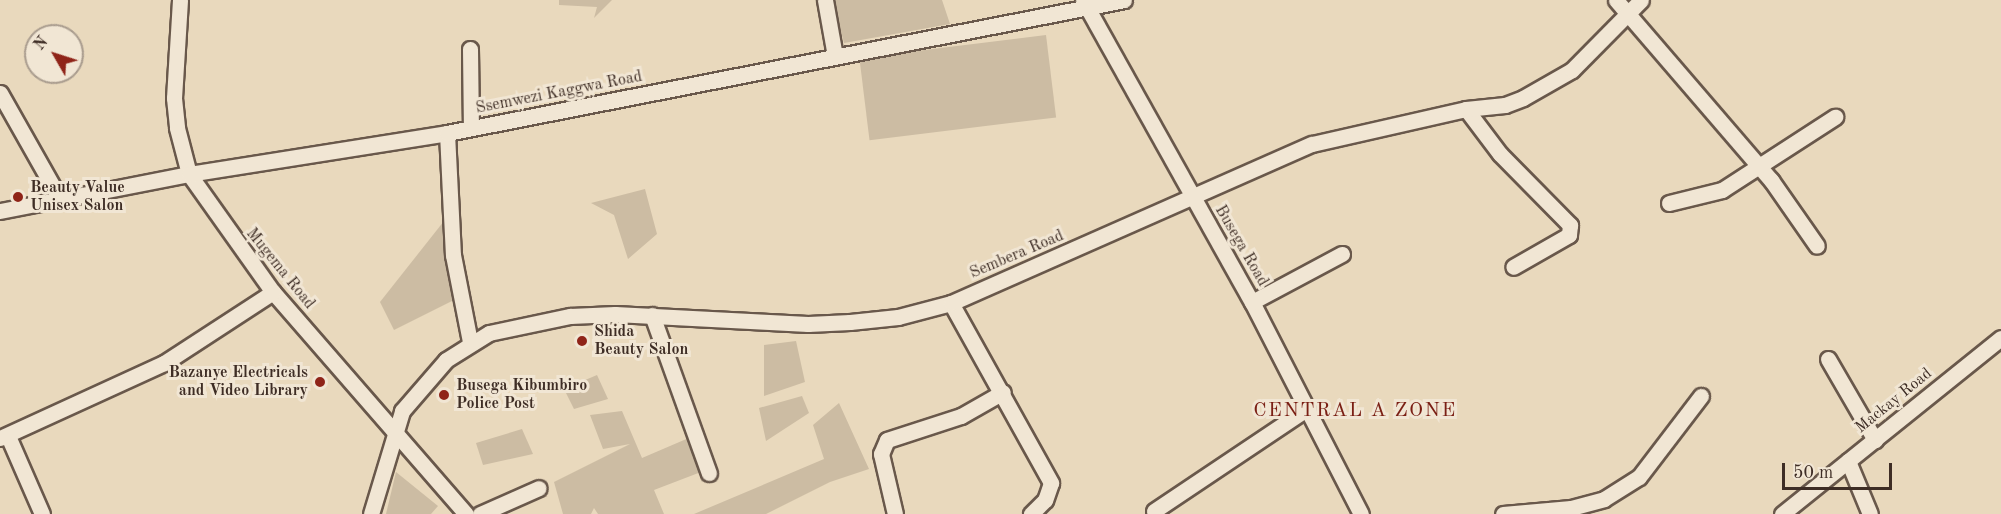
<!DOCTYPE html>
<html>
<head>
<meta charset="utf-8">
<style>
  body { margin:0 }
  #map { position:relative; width:2001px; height:514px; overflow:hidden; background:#e9d9bd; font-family:"Old Standard TT",serif }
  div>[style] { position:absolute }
  .green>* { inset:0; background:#ccbca3; transform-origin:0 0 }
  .roads { filter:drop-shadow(2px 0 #69584b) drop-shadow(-2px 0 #69584b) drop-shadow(0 2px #69584b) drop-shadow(0 -2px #69584b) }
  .minor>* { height:15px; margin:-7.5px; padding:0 7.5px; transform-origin:7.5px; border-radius:7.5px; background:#f1e6d4 }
  .dots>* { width:16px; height:16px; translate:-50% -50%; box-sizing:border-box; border:3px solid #f1e6d4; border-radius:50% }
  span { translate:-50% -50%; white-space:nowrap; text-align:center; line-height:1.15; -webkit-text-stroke:6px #f1e6d4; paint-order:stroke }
  .street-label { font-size:16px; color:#3e2d25 }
  .poi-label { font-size:16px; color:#3e2d25; font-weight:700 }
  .left { translate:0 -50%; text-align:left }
  .right { translate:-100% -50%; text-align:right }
  .quarter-label { font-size:20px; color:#7a1f14; letter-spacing:1.5px }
  .north { position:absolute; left:24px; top:24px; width:60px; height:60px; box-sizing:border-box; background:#f1e6d4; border:2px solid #a99c8e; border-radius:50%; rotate:309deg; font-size:16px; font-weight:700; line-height:24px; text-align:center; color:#3e2d25 }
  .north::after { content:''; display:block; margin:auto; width:21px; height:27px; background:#8f2418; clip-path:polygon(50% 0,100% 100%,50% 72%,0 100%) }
  .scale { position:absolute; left:1782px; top:463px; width:110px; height:27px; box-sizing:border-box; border:3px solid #3e2d25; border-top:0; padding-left:8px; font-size:18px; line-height:21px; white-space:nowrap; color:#3e2d25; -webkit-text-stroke:4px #f1e6d4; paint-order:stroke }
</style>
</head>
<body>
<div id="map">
  <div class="green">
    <i style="clip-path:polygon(559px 0,612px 0,594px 18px,597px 7px,559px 5px)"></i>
    <i style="clip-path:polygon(833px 0,942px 0,950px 24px,844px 43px)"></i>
    <i style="left:1046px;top:35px;width:83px;height:188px;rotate:83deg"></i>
    <i style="clip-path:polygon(645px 189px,657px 234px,628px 259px,614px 215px,591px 203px)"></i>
    <i style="clip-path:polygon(444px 221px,454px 300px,394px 330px,380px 302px)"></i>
    <i style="clip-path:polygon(796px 341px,805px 382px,764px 396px,764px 345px)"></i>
    <i style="clip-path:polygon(597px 375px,608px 399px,574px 409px,564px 389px)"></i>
    <i style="clip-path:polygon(802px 396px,809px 413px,766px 441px,759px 408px)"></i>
    <i style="clip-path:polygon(839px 403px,869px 469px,830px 482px,766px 514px,694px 514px,824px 459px,813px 425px)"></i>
    <i style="clip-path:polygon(622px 411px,642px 458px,691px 437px,701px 472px,654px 490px,664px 514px,598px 514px,594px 508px,591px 514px,563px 514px,554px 482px,630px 444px,603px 449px,590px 415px)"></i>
    <i style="clip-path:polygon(522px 429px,533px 454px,483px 465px,476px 443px)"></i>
    <i style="clip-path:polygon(396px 472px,438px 506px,431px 514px,386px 514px)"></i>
  </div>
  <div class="roads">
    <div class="minor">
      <i style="left:180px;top:0;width:98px;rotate:93.5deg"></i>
      <i style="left:174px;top:98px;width:30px;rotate:84deg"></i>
      <i style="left:177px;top:128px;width:48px;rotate:75.4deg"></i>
      <i style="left:189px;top:174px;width:145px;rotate:54.6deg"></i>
      <i style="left:273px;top:292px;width:294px;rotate:49deg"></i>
      <i style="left:825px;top:0;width:57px;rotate:79.9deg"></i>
      <i style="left:1083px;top:0;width:346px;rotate:60.8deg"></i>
      <i style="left:1252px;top:302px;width:238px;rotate:62.8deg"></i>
      <i style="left:1616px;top:0;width:238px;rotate:49.3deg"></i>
      <i style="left:1771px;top:180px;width:80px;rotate:55.1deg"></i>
      <i style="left:470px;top:49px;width:79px;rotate:89.3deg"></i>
      <i style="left:0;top:93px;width:122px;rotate:60.5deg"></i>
      <i style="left:1466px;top:109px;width:56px;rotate:52.9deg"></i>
      <i style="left:1500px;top:154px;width:100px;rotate:45.4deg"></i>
      <i style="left:1570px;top:225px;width:10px;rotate:96deg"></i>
      <i style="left:1569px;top:235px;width:64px;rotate:150.3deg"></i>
      <i style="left:447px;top:133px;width:122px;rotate:87.2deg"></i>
      <i style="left:453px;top:255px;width:89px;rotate:78.9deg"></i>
      <i style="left:1669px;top:203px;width:55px;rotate:-13.8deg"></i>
      <i style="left:1722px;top:190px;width:135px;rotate:-32.9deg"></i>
      <i style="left:0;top:211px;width:193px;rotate:-11.1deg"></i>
      <i style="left:189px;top:174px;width:261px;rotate:-9deg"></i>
      <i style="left:447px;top:133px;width:690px;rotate:-11.11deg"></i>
      <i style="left:1252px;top:302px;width:102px;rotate:-28.1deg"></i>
      <i style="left:951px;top:303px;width:206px;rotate:60.9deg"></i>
      <i style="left:1051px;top:483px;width:18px;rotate:109deg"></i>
      <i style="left:1045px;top:500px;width:20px;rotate:135deg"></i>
      <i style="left:652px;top:315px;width:168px;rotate:70.2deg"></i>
      <i style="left:1828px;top:359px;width:94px;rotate:59.9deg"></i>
      <i style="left:8px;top:436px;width:85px;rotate:66.4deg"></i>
      <i style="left:0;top:438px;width:180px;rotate:-24.6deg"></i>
      <i style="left:164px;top:363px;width:130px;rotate:-33.1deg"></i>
      <i style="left:1848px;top:461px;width:57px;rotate:67.5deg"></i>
      <i style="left:1154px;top:511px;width:185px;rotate:-33.8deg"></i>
      <i style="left:371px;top:514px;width:108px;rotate:-73.2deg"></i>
      <i style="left:402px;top:411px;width:67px;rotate:-49.2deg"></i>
      <i style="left:446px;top:360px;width:51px;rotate:-32.1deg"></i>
      <i style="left:489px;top:333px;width:83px;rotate:-11.9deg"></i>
      <i style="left:570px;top:316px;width:45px;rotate:-2.5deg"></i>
      <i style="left:615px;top:314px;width:193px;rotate:3deg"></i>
      <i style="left:808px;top:324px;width:42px;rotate:-2.7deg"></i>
      <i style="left:850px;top:322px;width:48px;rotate:-5.9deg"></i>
      <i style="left:898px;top:317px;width:55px;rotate:-14.8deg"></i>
      <i style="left:951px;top:303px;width:394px;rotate:-23.8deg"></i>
      <i style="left:1312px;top:144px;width:158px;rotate:-12.8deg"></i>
      <i style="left:1466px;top:109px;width:39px;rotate:-6deg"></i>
      <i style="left:1505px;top:105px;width:19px;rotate:-21deg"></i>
      <i style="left:1523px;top:98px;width:56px;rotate:-29.7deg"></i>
      <i style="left:1572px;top:70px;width:98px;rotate:-45.4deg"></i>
      <i style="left:480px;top:514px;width:64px;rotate:-23.8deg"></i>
      <i style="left:895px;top:514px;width:62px;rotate:-103.1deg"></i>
      <i style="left:881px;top:454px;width:15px;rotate:-67deg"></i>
      <i style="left:887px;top:440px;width:78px;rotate:-18deg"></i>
      <i style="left:961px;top:416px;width:48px;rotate:-29.7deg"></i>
      <i style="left:1503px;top:514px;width:68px;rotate:-5deg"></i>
      <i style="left:1571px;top:508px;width:34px;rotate:-15deg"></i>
      <i style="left:1604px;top:499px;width:41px;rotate:-32.2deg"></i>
      <i style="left:1639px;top:477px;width:102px;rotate:-52.6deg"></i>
      <i style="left:1782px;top:514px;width:281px;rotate:-38.8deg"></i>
    </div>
  </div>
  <div class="dots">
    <i style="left:18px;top:197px;background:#8f2418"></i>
    <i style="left:582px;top:341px;background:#8f2418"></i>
    <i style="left:320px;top:382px;background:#8f2418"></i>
    <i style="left:444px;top:395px;background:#8f2418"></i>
  </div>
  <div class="street-label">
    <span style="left:559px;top:93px;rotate:-11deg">Ssemwezi Kaggwa Road</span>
    <span style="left:1241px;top:246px;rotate:60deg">Busega Road</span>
    <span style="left:1017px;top:255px;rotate:-23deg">Sembera Road</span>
    <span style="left:280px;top:269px;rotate:51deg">Mugema Road</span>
    <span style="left:1894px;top:401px;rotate:-39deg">Mackay Road</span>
  </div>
  <div class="poi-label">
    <span class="left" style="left:30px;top:197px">Beauty Value<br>Unisex Salon</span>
    <span class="left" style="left:594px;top:341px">Shida<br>Beauty Salon</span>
    <span class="right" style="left:308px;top:382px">Bazanye Electricals<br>and Video Library</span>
    <span class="left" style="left:456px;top:395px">Busega Kibumbiro<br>Police Post</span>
  </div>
  <div class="quarter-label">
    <span style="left:1355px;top:411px">CENTRAL A ZONE</span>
  </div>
  <div class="north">N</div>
  <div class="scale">50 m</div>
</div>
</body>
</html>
